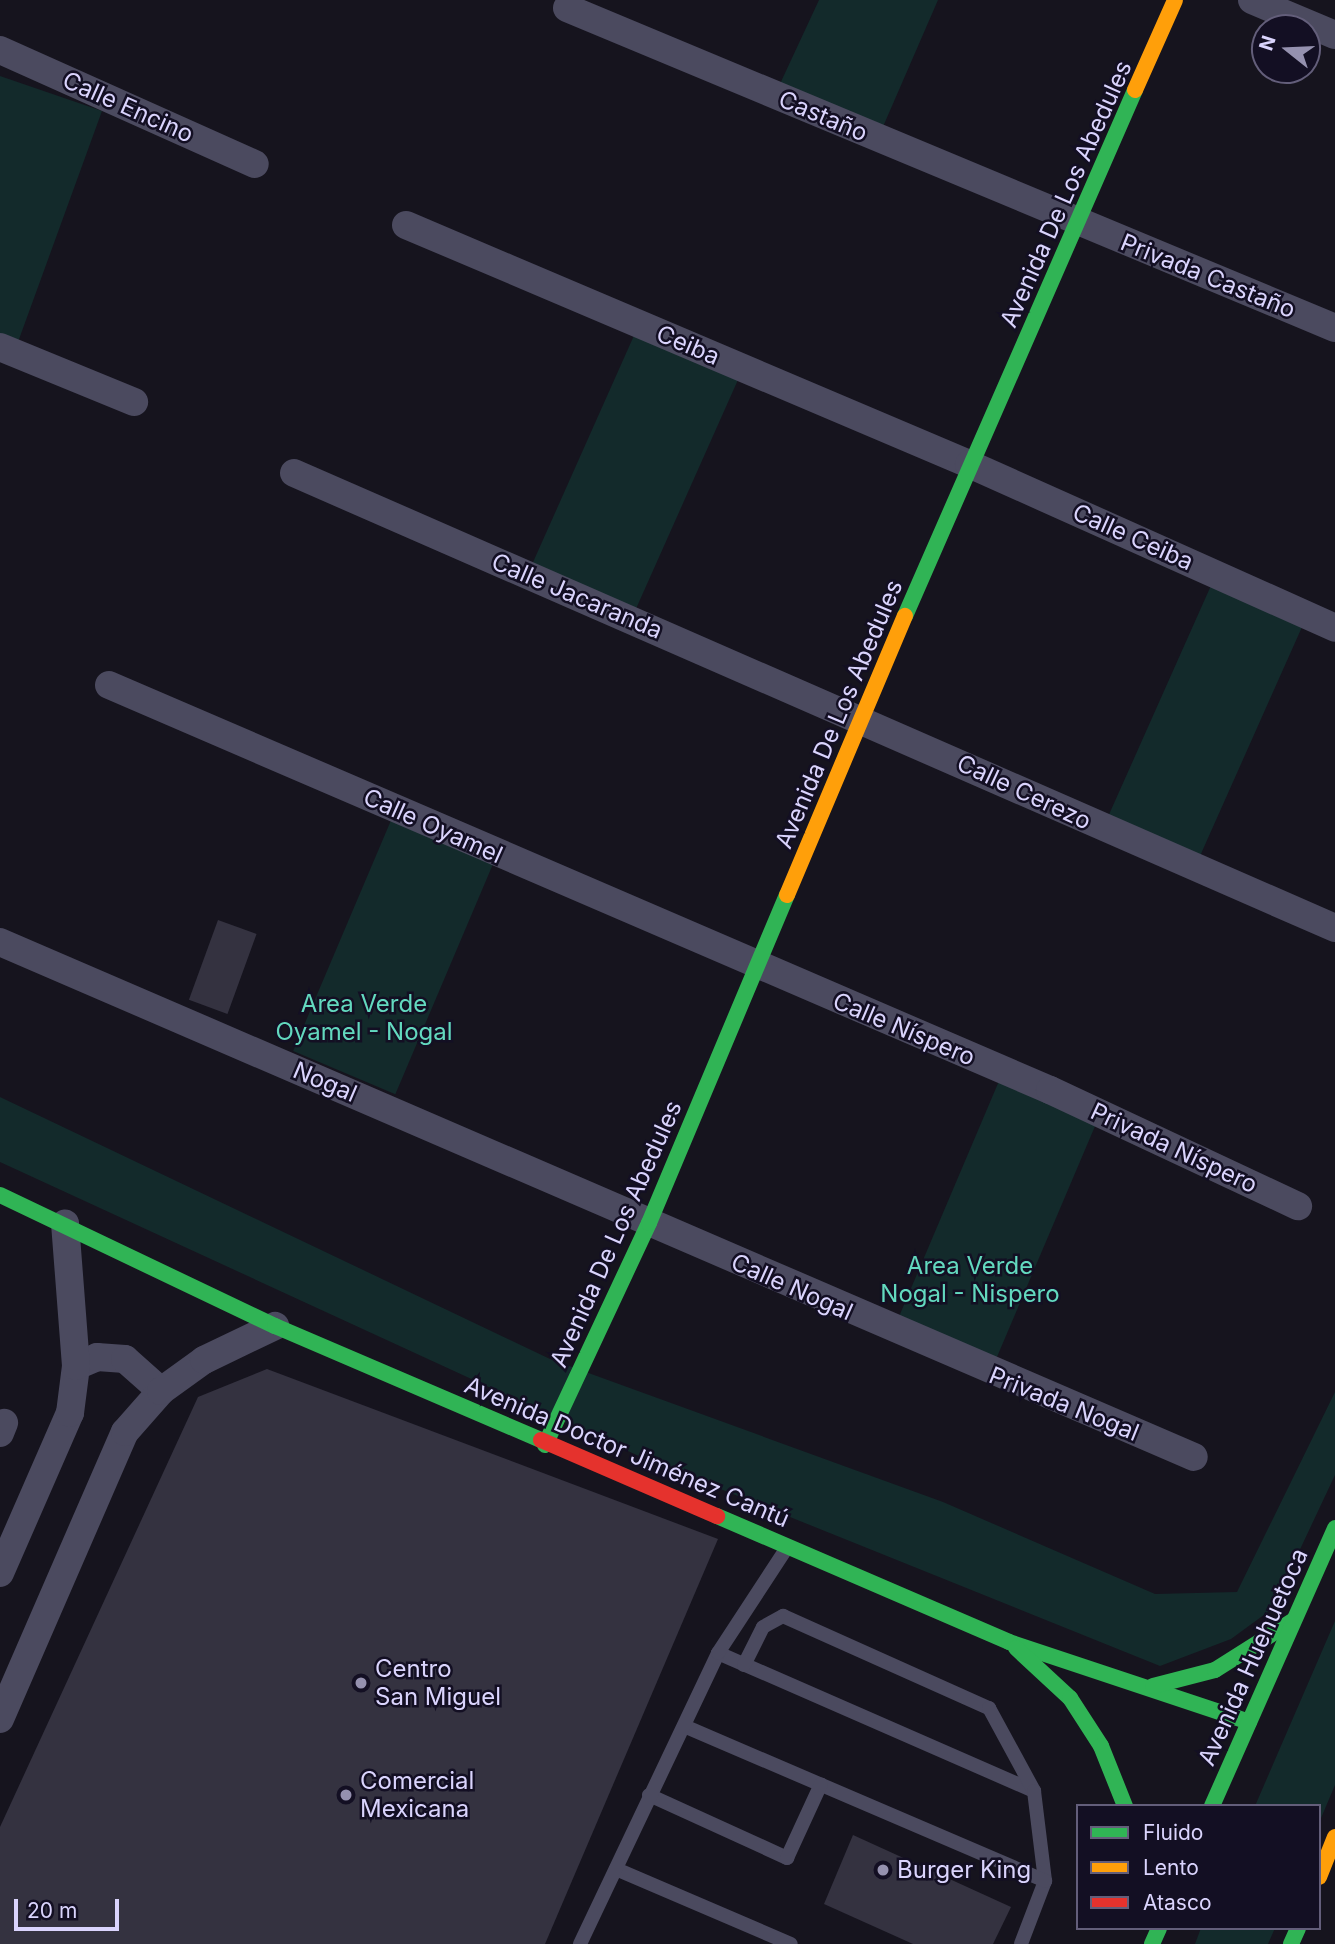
<!DOCTYPE html>
<html>
<head>
<meta charset="utf-8">
<style>
  body { margin:0 }
  #map { position:relative; width:1335px; height:1944px; overflow:hidden; background:#16141e; font-family:Inter,sans-serif }
  div>[style] { position:absolute }
  .green>* { inset:0; background:#132a2b; transform-origin:0 0 }
  .building>* { inset:0; background:#343240; transform-origin:0 0 }
  .lane>* { height:14px; margin:-7px; padding:0 7px; transform-origin:7px; border-radius:7px; background:#4b4a5f }
  .street>* { height:28px; margin:-14px; padding:0 14px; transform-origin:14px; border-radius:14px; background:#4b4a5f }
  .fast>* { height:16px; margin:-8px; padding:0 8px; transform-origin:8px; border-radius:8px; background:#30b455 }
  .slow>* { height:16px; margin:-8px; padding:0 8px; transform-origin:8px; border-radius:8px; background:#ff9f0a }
  .jam>* { height:16px; margin:-8px; padding:0 8px; transform-origin:8px; border-radius:8px; background:#e5322d }
  .dots>* { width:19px; height:19px; translate:-50% -50%; box-sizing:border-box; border:4px solid #130f23; border-radius:50% }
  span { translate:-50% -50%; white-space:nowrap; text-align:center; line-height:1.15; -webkit-text-stroke:5px #130f23; paint-order:stroke }
  .street-label { font-size:24px; color:#dad4fd }
  .park-label { font-size:24px; color:#63d9bf }
  .poi-label { font-size:24px; color:#dad4fd }
  .left { translate:0 -50%; text-align:left }
  .legend { position:absolute; left:1076px; top:1804px; width:245px; height:126px; box-sizing:border-box; background:#130f23; border:2px solid #635e7a; margin:0; padding:9px 12px; list-style:none; font-size:21px; color:#dad4fd }
  .legend li { display:flex; align-items:center; gap:14px; height:35px }
  .legend b { width:35px; border:2px solid #635e7a }
  .north { position:absolute; left:1251px; top:14px; width:70px; height:70px; box-sizing:border-box; background:#130f23; border:2px solid #635e7a; border-radius:50%; rotate:288deg; font-size:19px; font-weight:700; line-height:28px; text-align:center; color:#dad4fd }
  .north::after { content:''; display:block; margin:auto; width:24px; height:32px; background:#9591af; clip-path:polygon(50% 0,100% 100%,50% 72%,0 100%) }
  .scale { position:absolute; left:14px; top:1899px; width:105px; height:32px; box-sizing:border-box; border:4px solid #dad4fd; border-top:0; padding-left:9px; font-size:21px; line-height:24px; white-space:nowrap; color:#dad4fd; -webkit-text-stroke:5px #130f23; paint-order:stroke }
</style>
</head>
<body>
<div id="map">
  <div class="green">
    <i style="clip-path:polygon(819px 0,938px 0,882px 129px,779px 86px)"></i>
    <i style="clip-path:polygon(0 76px,102px 111px,18px 342px,0 333px)"></i>
    <i style="left:636px;top:331px;width:113px;height:259px;rotate:24deg"></i>
    <i style="left:1213px;top:581px;width:100px;height:262px;rotate:24deg"></i>
    <i style="left:392px;top:818px;width:111px;height:253px;rotate:23deg"></i>
    <i style="left:999px;top:1081px;width:106px;height:262px;rotate:23deg"></i>
    <i style="clip-path:polygon(0 1097px,550px 1359px,943px 1502px,1155px 1594px,1237px 1592px,1335px 1392px,1335px 1475px,1272px 1609px,1231px 1639px,1160px 1666px,641px 1457px,0 1162px)"></i>
    <i style="clip-path:polygon(1335px 1621px,1335px 1785px,1319px 1823px,1319px 1806px,1255px 1806px)"></i>
    <i style="clip-path:polygon(1201px 1928px,1275px 1928px,1268px 1944px,1195px 1944px)"></i>
  </div>
  <div class="building">
    <i style="left:218px;top:920px;width:41px;height:85px;rotate:20deg"></i>
    <i style="clip-path:polygon(267px 1369px,718px 1539px,545px 1944px,0 1944px,0 1827px,198px 1397px)"></i>
    <i style="clip-path:polygon(853px 1835px,1011px 1907px,993px 1944px,913px 1944px,824px 1904px)"></i>
  </div>
  <div class="lane">
    <i style="left:718px;top:1653px;width:345px;rotate:23.6deg"></i>
    <i style="left:744px;top:1665px;width:42px;rotate:-63.4deg"></i>
    <i style="left:763px;top:1627px;width:23px;rotate:-29deg"></i>
    <i style="left:783px;top:1616px;width:226px;rotate:24.1deg"></i>
    <i style="left:989px;top:1708px;width:94px;rotate:61.5deg"></i>
    <i style="left:1034px;top:1791px;width:91px;rotate:83deg"></i>
    <i style="left:1045px;top:1881px;width:67px;rotate:110.9deg"></i>
    <i style="left:684px;top:1726px;width:393px;rotate:23.2deg"></i>
    <i style="left:649px;top:1795px;width:152px;rotate:24.5deg"></i>
    <i style="left:787px;top:1858px;width:81px;rotate:-65.3deg"></i>
    <i style="left:616px;top:1869px;width:190px;rotate:23.2deg"></i>
    <i style="left:580px;top:1944px;width:322px;rotate:-64.6deg"></i>
    <i style="left:718px;top:1653px;width:124px;rotate:-56.8deg"></i>
  </div>
  <div class="street">
    <i style="left:1252px;top:0;width:90px;rotate:22.9deg"></i>
    <i style="left:567px;top:8px;width:832px;rotate:22.62deg"></i>
    <i style="left:0;top:50px;width:279px;rotate:24.1deg"></i>
    <i style="left:406px;top:225px;width:612px;rotate:23deg"></i>
    <i style="left:969px;top:464px;width:401px;rotate:24.1deg"></i>
    <i style="left:0;top:347px;width:145px;rotate:22.3deg"></i>
    <i style="left:294px;top:473px;width:1136px;rotate:23.61deg"></i>
    <i style="left:109px;top:685px;width:1024px;rotate:23.29deg"></i>
    <i style="left:1050px;top:1090px;width:274px;rotate:25.1deg"></i>
    <i style="left:0;top:942px;width:1300px;rotate:23.33deg"></i>
    <i style="left:76px;top:1366px;width:23px;rotate:-23deg"></i>
    <i style="left:97px;top:1357px;width:28px;rotate:4deg"></i>
    <i style="left:125px;top:1359px;width:48px;rotate:41.6deg"></i>
    <i style="left:0;top:1433px;width:11px;rotate:-68deg"></i>
    <i style="left:0;top:1573px;width:175px;rotate:-66.4deg"></i>
    <i style="left:70px;top:1413px;width:47px;rotate:-82.7deg"></i>
    <i style="left:76px;top:1366px;width:143px;rotate:-94.4deg"></i>
    <i style="left:0;top:1719px;width:313px;rotate:-66.5deg"></i>
    <i style="left:125px;top:1432px;width:55px;rotate:-48.7deg"></i>
    <i style="left:161px;top:1391px;width:53px;rotate:-35.8deg"></i>
    <i style="left:204px;top:1360px;width:79px;rotate:-25.6deg"></i>
  </div>
  <div class="fast">
    <i style="left:905px;top:616px;width:574px;rotate:-66.38deg"></i>
    <i style="left:0;top:1195px;width:305px;rotate:25.5deg"></i>
    <i style="left:275px;top:1326px;width:289px;rotate:23.2deg"></i>
    <i style="left:545px;top:1445px;width:245px;rotate:-64.9deg"></i>
    <i style="left:649px;top:1223px;width:356px;rotate:-67.2deg"></i>
    <i style="left:717px;top:1516px;width:318px;rotate:23.3deg"></i>
    <i style="left:1009px;top:1642px;width:253px;rotate:18.4deg"></i>
    <i style="left:1016px;top:1648px;width:74px;rotate:42.8deg"></i>
    <i style="left:1070px;top:1698px;width:57px;rotate:57.1deg"></i>
    <i style="left:1101px;top:1746px;width:65px;rotate:68.2deg"></i>
    <i style="left:1153px;top:1686px;width:64px;rotate:-14.5deg"></i>
    <i style="left:1215px;top:1670px;width:93px;rotate:-32.3deg"></i>
    <i style="left:1212px;top:1806px;width:304px;rotate:-66.1deg"></i>
    <i style="left:1152px;top:1944px;width:17px;rotate:-66deg"></i>
    <i style="left:1291px;top:1944px;width:17px;rotate:-66deg"></i>
  </div>
  <div class="slow">
    <i style="left:1135px;top:90px;width:98px;rotate:-66deg"></i>
    <i style="left:787px;top:895px;width:303px;rotate:-67.1deg"></i>
    <i style="left:1319px;top:1877px;width:43px;rotate:-68.2deg"></i>
  </div>
  <div class="jam">
    <i style="left:541px;top:1440px;width:192px;rotate:23.4deg"></i>
  </div>
  <div class="dots">
    <i style="left:361px;top:1683px;background:#9591af"></i>
    <i style="left:346px;top:1795px;background:#9591af"></i>
    <i style="left:883px;top:1870px;background:#9591af"></i>
  </div>
  <div class="street-label">
    <span style="left:128px;top:107px;rotate:24deg">Calle Encino</span>
    <span style="left:823px;top:116px;rotate:23deg">Castaño</span>
    <span style="left:1066px;top:194px;rotate:-66deg">Avenida De Los Abedules</span>
    <span style="left:1208px;top:276px;rotate:22deg">Privada Castaño</span>
    <span style="left:688px;top:345px;rotate:23deg">Ceiba</span>
    <span style="left:1133px;top:537px;rotate:24deg">Calle Ceiba</span>
    <span style="left:577px;top:596px;rotate:23deg">Calle Jacaranda</span>
    <span style="left:839px;top:714px;rotate:-67deg">Avenida De Los Abedules</span>
    <span style="left:1024px;top:792px;rotate:25deg">Calle Cerezo</span>
    <span style="left:433px;top:826px;rotate:24deg">Calle Oyamel</span>
    <span style="left:904px;top:1029px;rotate:23deg">Calle Níspero</span>
    <span style="left:325px;top:1082px;rotate:23deg">Nogal</span>
    <span style="left:1174px;top:1148px;rotate:25deg">Privada Níspero</span>
    <span style="left:616px;top:1234px;rotate:-66deg">Avenida De Los Abedules</span>
    <span style="left:792px;top:1287px;rotate:24deg">Calle Nogal</span>
    <span style="left:1064px;top:1404px;rotate:22deg">Privada Nogal</span>
    <span style="left:627px;top:1452px;rotate:23deg">Avenida Doctor Jiménez Cantú</span>
    <span style="left:1253px;top:1657px;rotate:-66deg">Avenida Huehuetoca</span>
  </div>
  <div class="park-label">
    <span style="left:364px;top:1018px">Area Verde<br>Oyamel - Nogal</span>
    <span style="left:970px;top:1280px">Area Verde<br>Nogal - Nispero</span>
  </div>
  <div class="poi-label">
    <span class="left" style="left:375px;top:1683px">Centro<br>San Miguel</span>
    <span class="left" style="left:360px;top:1795px">Comercial<br>Mexicana</span>
    <span class="left" style="left:897px;top:1870px">Burger King</span>
  </div>
  <ul class="legend">
  <li><b style="height:9px;background:#30b455"></b>Fluido</li>
  <li><b style="height:9px;background:#ff9f0a"></b>Lento</li>
  <li><b style="height:9px;background:#e5322d"></b>Atasco</li>
  </ul>
  <div class="north">N</div>
  <div class="scale">20 m</div>
</div>
</body>
</html>
